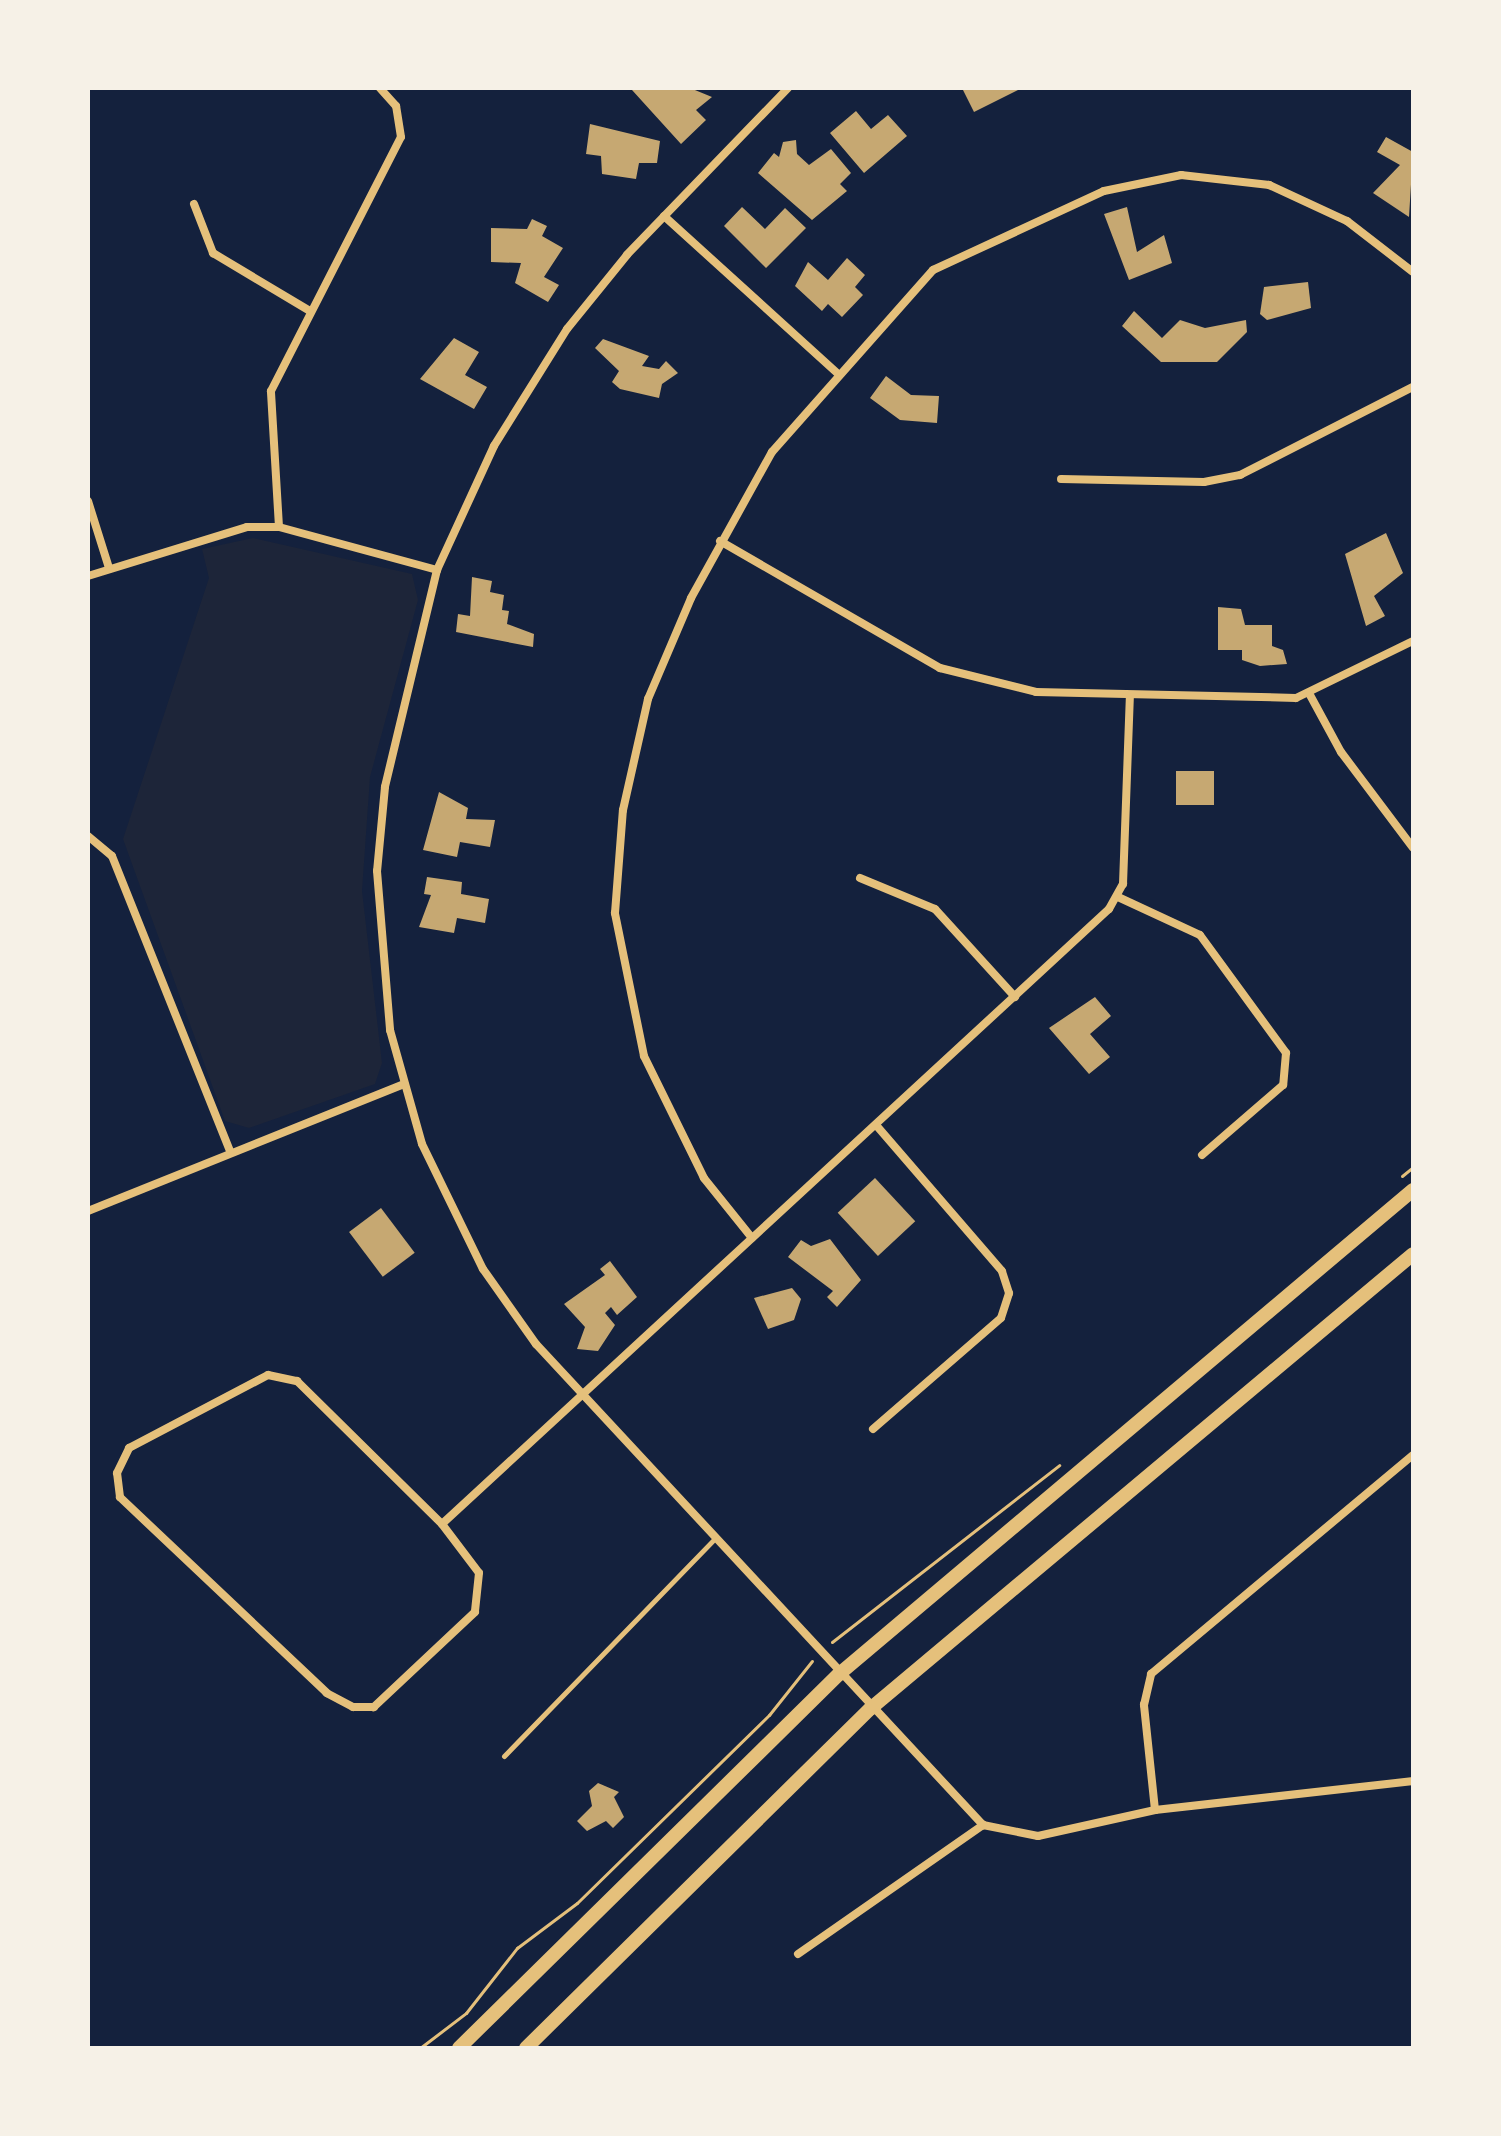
<!DOCTYPE html>
<html>
<head>
<meta charset="utf-8">
<style>
  body { margin:0 }
  #map { position:relative; width:1501px; height:2136px; overflow:hidden; background:#14213d; font-family:Roboto,sans-serif }
  div>[style] { position:absolute }
  .green>* { inset:0; background:#1d2539 }
  .building>* { inset:0; background:#c6a872; transform-origin:0 0 }
  .path>* { height:3px; margin:-1.5px; padding:0 1.5px; transform-origin:1.5px; border-radius:1.5px; background:#e5c07b }
  .service>* { height:5px; margin:-2.5px; padding:0 2.5px; transform-origin:2.5px; border-radius:2.5px; background:#e5c07b }
  .minor>* { height:8px; margin:-4px; padding:0 4px; transform-origin:4px; border-radius:4px; background:#e5c07b }
  .secondary>* { height:14px; margin:-7px; padding:0 7px; transform-origin:7px; border-radius:7px; background:#e5c07b }
  span { translate:-50% -50%; white-space:nowrap; text-align:center; line-height:1.15; -webkit-text-stroke:7px #f6f1e7; paint-order:stroke }
  .frame { position:absolute; inset:0; border:90px solid #f6f1e7; pointer-events:none }
</style>
</head>
<body>
<div id="map">
  <div class="green">
    <i style="clip-path:polygon(253px 538px,412px 574px,418px 600px,370px 777px,362px 891px,382px 1063px,375px 1084px,249px 1128px,225px 1121px,123px 839px,209px 578px,202px 549px)"></i>
  </div>
  <div class="building">
    <i style="clip-path:polygon(690px 88px,712px 97px,696px 110px,706px 120px,681px 144px,632px 90px)"></i>
    <i style="clip-path:polygon(962px 88px,1019px 88px,1020px 89px,974px 112px)"></i>
    <i style="clip-path:polygon(856px 111px,871px 129px,888px 115px,907px 136px,864px 173px,830px 133px)"></i>
    <i style="clip-path:polygon(590px 124px,660px 141px,657px 163px,639px 163px,636px 179px,602px 174px,601px 156px,586px 154px)"></i>
    <i style="clip-path:polygon(1386px 137px,1413px 152px,1409px 217px,1373px 193px,1400px 165px,1377px 152px)"></i>
    <i style="clip-path:polygon(796px 140px,797px 154px,809px 165px,831px 149px,851px 173px,840px 184px,847px 191px,812px 220px,758px 173px,774px 153px,779px 157px,783px 142px)"></i>
    <i style="clip-path:polygon(742px 207px,765px 229px,785px 208px,806px 228px,766px 268px,724px 226px)"></i>
    <i style="clip-path:polygon(1127px 207px,1137px 252px,1164px 235px,1172px 263px,1129px 280px,1104px 214px)"></i>
    <i style="clip-path:polygon(532px 219px,547px 226px,542px 236px,563px 248px,544px 277px,559px 285px,548px 302px,515px 283px,521px 263px,491px 262px,491px 228px,527px 229px)"></i>
    <i style="clip-path:polygon(847px 258px,865px 275px,855px 287px,863px 295px,842px 317px,828px 304px,822px 311px,795px 286px,808px 262px,828px 280px)"></i>
    <i style="clip-path:polygon(1308px 282px,1311px 308px,1267px 320px,1260px 314px,1264px 287px)"></i>
    <i style="clip-path:polygon(1134px 311px,1162px 338px,1180px 320px,1205px 328px,1246px 320px,1247px 332px,1217px 362px,1161px 362px,1122px 326px)"></i>
    <i style="clip-path:polygon(454px 338px,479px 352px,465px 375px,487px 387px,474px 409px,420px 379px)"></i>
    <i style="clip-path:polygon(603px 339px,649px 356px,642px 366px,659px 369px,666px 361px,678px 373px,662px 384px,659px 398px,620px 389px,612px 382px,619px 371px,595px 348px)"></i>
    <i style="clip-path:polygon(886px 376px,911px 395px,939px 396px,937px 423px,900px 420px,870px 398px)"></i>
    <i style="clip-path:polygon(1386px 533px,1403px 573px,1374px 596px,1385px 616px,1366px 626px,1345px 554px)"></i>
    <i style="clip-path:polygon(472px 577px,492px 581px,490px 592px,504px 595px,502px 610px,509px 611px,507px 624px,534px 634px,533px 647px,456px 632px,458px 614px,470px 616px)"></i>
    <i style="clip-path:polygon(1218px 607px,1241px 609px,1245px 625px,1272px 625px,1272px 646px,1283px 650px,1287px 664px,1260px 666px,1242px 660px,1242px 650px,1218px 650px)"></i>
    <i style="left:1176px;top:771px;width:38px;height:34px"></i>
    <i style="clip-path:polygon(439px 792px,468px 808px,466px 819px,495px 820px,490px 847px,460px 842px,457px 857px,423px 850px)"></i>
    <i style="clip-path:polygon(427px 877px,462px 882px,461px 894px,489px 899px,485px 923px,457px 918px,454px 933px,419px 927px,431px 895px,424px 894px)"></i>
    <i style="clip-path:polygon(1095px 997px,1111px 1016px,1090px 1034px,1110px 1057px,1089px 1074px,1049px 1028px)"></i>
    <i style="left:875px;top:1178px;width:59px;height:51px;rotate:47deg"></i>
    <i style="left:381px;top:1208px;width:56px;height:40px;rotate:53deg"></i>
    <i style="clip-path:polygon(830px 1239px,861px 1280px,837px 1307px,827px 1297px,833px 1291px,788px 1257px,801px 1240px,811px 1246px)"></i>
    <i style="clip-path:polygon(610px 1261px,637px 1297px,617px 1315px,611px 1307px,605px 1313px,615px 1325px,598px 1351px,577px 1349px,585px 1327px,564px 1304px,605px 1275px,600px 1269px)"></i>
    <i style="clip-path:polygon(792px 1288px,801px 1299px,794px 1320px,768px 1329px,754px 1298px)"></i>
    <i style="clip-path:polygon(598px 1783px,619px 1792px,614px 1797px,624px 1817px,613px 1828px,606px 1821px,587px 1831px,577px 1821px,592px 1806px,589px 1791px)"></i>
  </div>
  <div class="path">
    <i style="left:1402px;top:1176px;width:14px;rotate:-39deg"></i>
    <i style="left:832px;top:1642px;width:288px;rotate:-37.9deg"></i>
    <i style="left:420px;top:2048px;width:58px;rotate:-37.3deg"></i>
    <i style="left:466px;top:2013px;width:83px;rotate:-51.9deg"></i>
    <i style="left:517px;top:1948px;width:75px;rotate:-36.9deg"></i>
    <i style="left:577px;top:1903px;width:269px;rotate:-44.4deg"></i>
    <i style="left:769px;top:1715px;width:69px;rotate:-51.5deg"></i>
  </div>
  <div class="service">
    <i style="left:504px;top:1756px;width:302px;rotate:-45.9deg"></i>
  </div>
  <div class="minor">
    <i style="left:788px;top:88px;width:232px;rotate:134deg"></i>
    <i style="left:627px;top:255px;width:95px;rotate:129deg"></i>
    <i style="left:567px;top:329px;width:138px;rotate:122deg"></i>
    <i style="left:494px;top:446px;width:136px;rotate:114.7deg"></i>
    <i style="left:437px;top:570px;width:223px;rotate:103.5deg"></i>
    <i style="left:385px;top:787px;width:84px;rotate:95.4deg"></i>
    <i style="left:377px;top:871px;width:160px;rotate:85.3deg"></i>
    <i style="left:390px;top:1030px;width:118px;rotate:74.3deg"></i>
    <i style="left:422px;top:1144px;width:139px;rotate:64deg"></i>
    <i style="left:483px;top:1269px;width:92px;rotate:54.8deg"></i>
    <i style="left:536px;top:1344px;width:657px;rotate:47.1deg"></i>
    <i style="left:983px;top:1825px;width:56px;rotate:11.3deg"></i>
    <i style="left:1038px;top:1836px;width:120px;rotate:-12.5deg"></i>
    <i style="left:1155px;top:1810px;width:260px;rotate:-6.4deg"></i>
    <i style="left:194px;top:204px;width:53px;rotate:68.8deg"></i>
    <i style="left:213px;top:253px;width:113px;rotate:30.9deg"></i>
    <i style="left:664px;top:216px;width:235px;rotate:42.2deg"></i>
    <i style="left:1061px;top:479px;width:143px;rotate:1.2deg"></i>
    <i style="left:1204px;top:482px;width:37px;rotate:-11deg"></i>
    <i style="left:1240px;top:475px;width:194px;rotate:-27deg"></i>
    <i style="left:88px;top:501px;width:70px;rotate:72.6deg"></i>
    <i style="left:279px;top:527px;width:136px;rotate:-93.4deg"></i>
    <i style="left:271px;top:391px;width:285px;rotate:-62.9deg"></i>
    <i style="left:401px;top:137px;width:31px;rotate:-99deg"></i>
    <i style="left:396px;top:106px;width:24px;rotate:-132deg"></i>
    <i style="left:720px;top:541px;width:254px;rotate:30deg"></i>
    <i style="left:940px;top:668px;width:99px;rotate:14deg"></i>
    <i style="left:1036px;top:692px;width:260px;rotate:1.3deg"></i>
    <i style="left:1296px;top:698px;width:130px;rotate:-26deg"></i>
    <i style="left:88px;top:576px;width:166px;rotate:-17.1deg"></i>
    <i style="left:247px;top:527px;width:32px"></i>
    <i style="left:279px;top:527px;width:164px;rotate:15.2deg"></i>
    <i style="left:1310px;top:695px;width:65px;rotate:61.5deg"></i>
    <i style="left:1341px;top:752px;width:120px;rotate:53.1deg"></i>
    <i style="left:88px;top:836px;width:31px;rotate:40deg"></i>
    <i style="left:112px;top:856px;width:318px;rotate:68.2deg"></i>
    <i style="left:860px;top:878px;width:81px;rotate:22.5deg"></i>
    <i style="left:935px;top:909px;width:119px;rotate:47.7deg"></i>
    <i style="left:1118px;top:897px;width:90px;rotate:24.9deg"></i>
    <i style="left:1200px;top:935px;width:146px;rotate:53.9deg"></i>
    <i style="left:1286px;top:1053px;width:32px;rotate:95deg"></i>
    <i style="left:1283px;top:1085px;width:107px;rotate:139.2deg"></i>
    <i style="left:88px;top:1211px;width:338px;rotate:-21.9deg"></i>
    <i style="left:752px;top:1238px;width:77px;rotate:-128.7deg"></i>
    <i style="left:704px;top:1178px;width:136px;rotate:-116.2deg"></i>
    <i style="left:644px;top:1056px;width:146px;rotate:-101.5deg"></i>
    <i style="left:615px;top:913px;width:103px;rotate:-85.6deg"></i>
    <i style="left:623px;top:810px;width:114px;rotate:-77.3deg"></i>
    <i style="left:648px;top:699px;width:110px;rotate:-66.9deg"></i>
    <i style="left:691px;top:598px;width:167px;rotate:-61deg"></i>
    <i style="left:772px;top:452px;width:243px;rotate:-48.5deg"></i>
    <i style="left:933px;top:270px;width:188px;rotate:-24.8deg"></i>
    <i style="left:1104px;top:191px;width:79px;rotate:-11.7deg"></i>
    <i style="left:1181px;top:175px;width:89px;rotate:6.5deg"></i>
    <i style="left:1269px;top:185px;width:86px;rotate:24.8deg"></i>
    <i style="left:1347px;top:221px;width:83px;rotate:37.7deg"></i>
    <i style="left:268px;top:1375px;width:30px;rotate:12deg"></i>
    <i style="left:297px;top:1381px;width:204px;rotate:44.6deg"></i>
    <i style="left:442px;top:1524px;width:61px;rotate:52.9deg"></i>
    <i style="left:479px;top:1573px;width:39px;rotate:96deg"></i>
    <i style="left:475px;top:1612px;width:139px;rotate:136.8deg"></i>
    <i style="left:374px;top:1707px;width:21px;rotate:180deg"></i>
    <i style="left:353px;top:1707px;width:30px;rotate:-152deg"></i>
    <i style="left:327px;top:1693px;width:285px;rotate:-136.6deg"></i>
    <i style="left:120px;top:1497px;width:24px;rotate:-97deg"></i>
    <i style="left:117px;top:1473px;width:28px;rotate:-64deg"></i>
    <i style="left:129px;top:1448px;width:157px;rotate:-27.7deg"></i>
    <i style="left:873px;top:1429px;width:169px;rotate:-40.9deg"></i>
    <i style="left:1001px;top:1318px;width:26px;rotate:-72deg"></i>
    <i style="left:1009px;top:1293px;width:23px;rotate:-108deg"></i>
    <i style="left:1002px;top:1271px;width:193px;rotate:-130.8deg"></i>
    <i style="left:442px;top:1524px;width:907px;rotate:-42.68deg"></i>
    <i style="left:1109px;top:909px;width:29px;rotate:-61deg"></i>
    <i style="left:1123px;top:884px;width:187px;rotate:-87.9deg"></i>
    <i style="left:1155px;top:1810px;width:106px;rotate:-96deg"></i>
    <i style="left:1144px;top:1705px;width:32px;rotate:-77deg"></i>
    <i style="left:1151px;top:1674px;width:341px;rotate:-39.9deg"></i>
    <i style="left:798px;top:1954px;width:226px;rotate:-34.9deg"></i>
  </div>
  <div class="secondary">
    <i style="left:459px;top:2048px;width:532px;rotate:-44.54deg"></i>
    <i style="left:838px;top:1675px;width:752px;rotate:-40.15deg"></i>
    <i style="left:526px;top:2048px;width:483px;rotate:-44.6deg"></i>
    <i style="left:870px;top:1709px;width:708px;rotate:-39.96deg"></i>
  </div>
  <div class="frame"></div>
</div>
</body>
</html>
